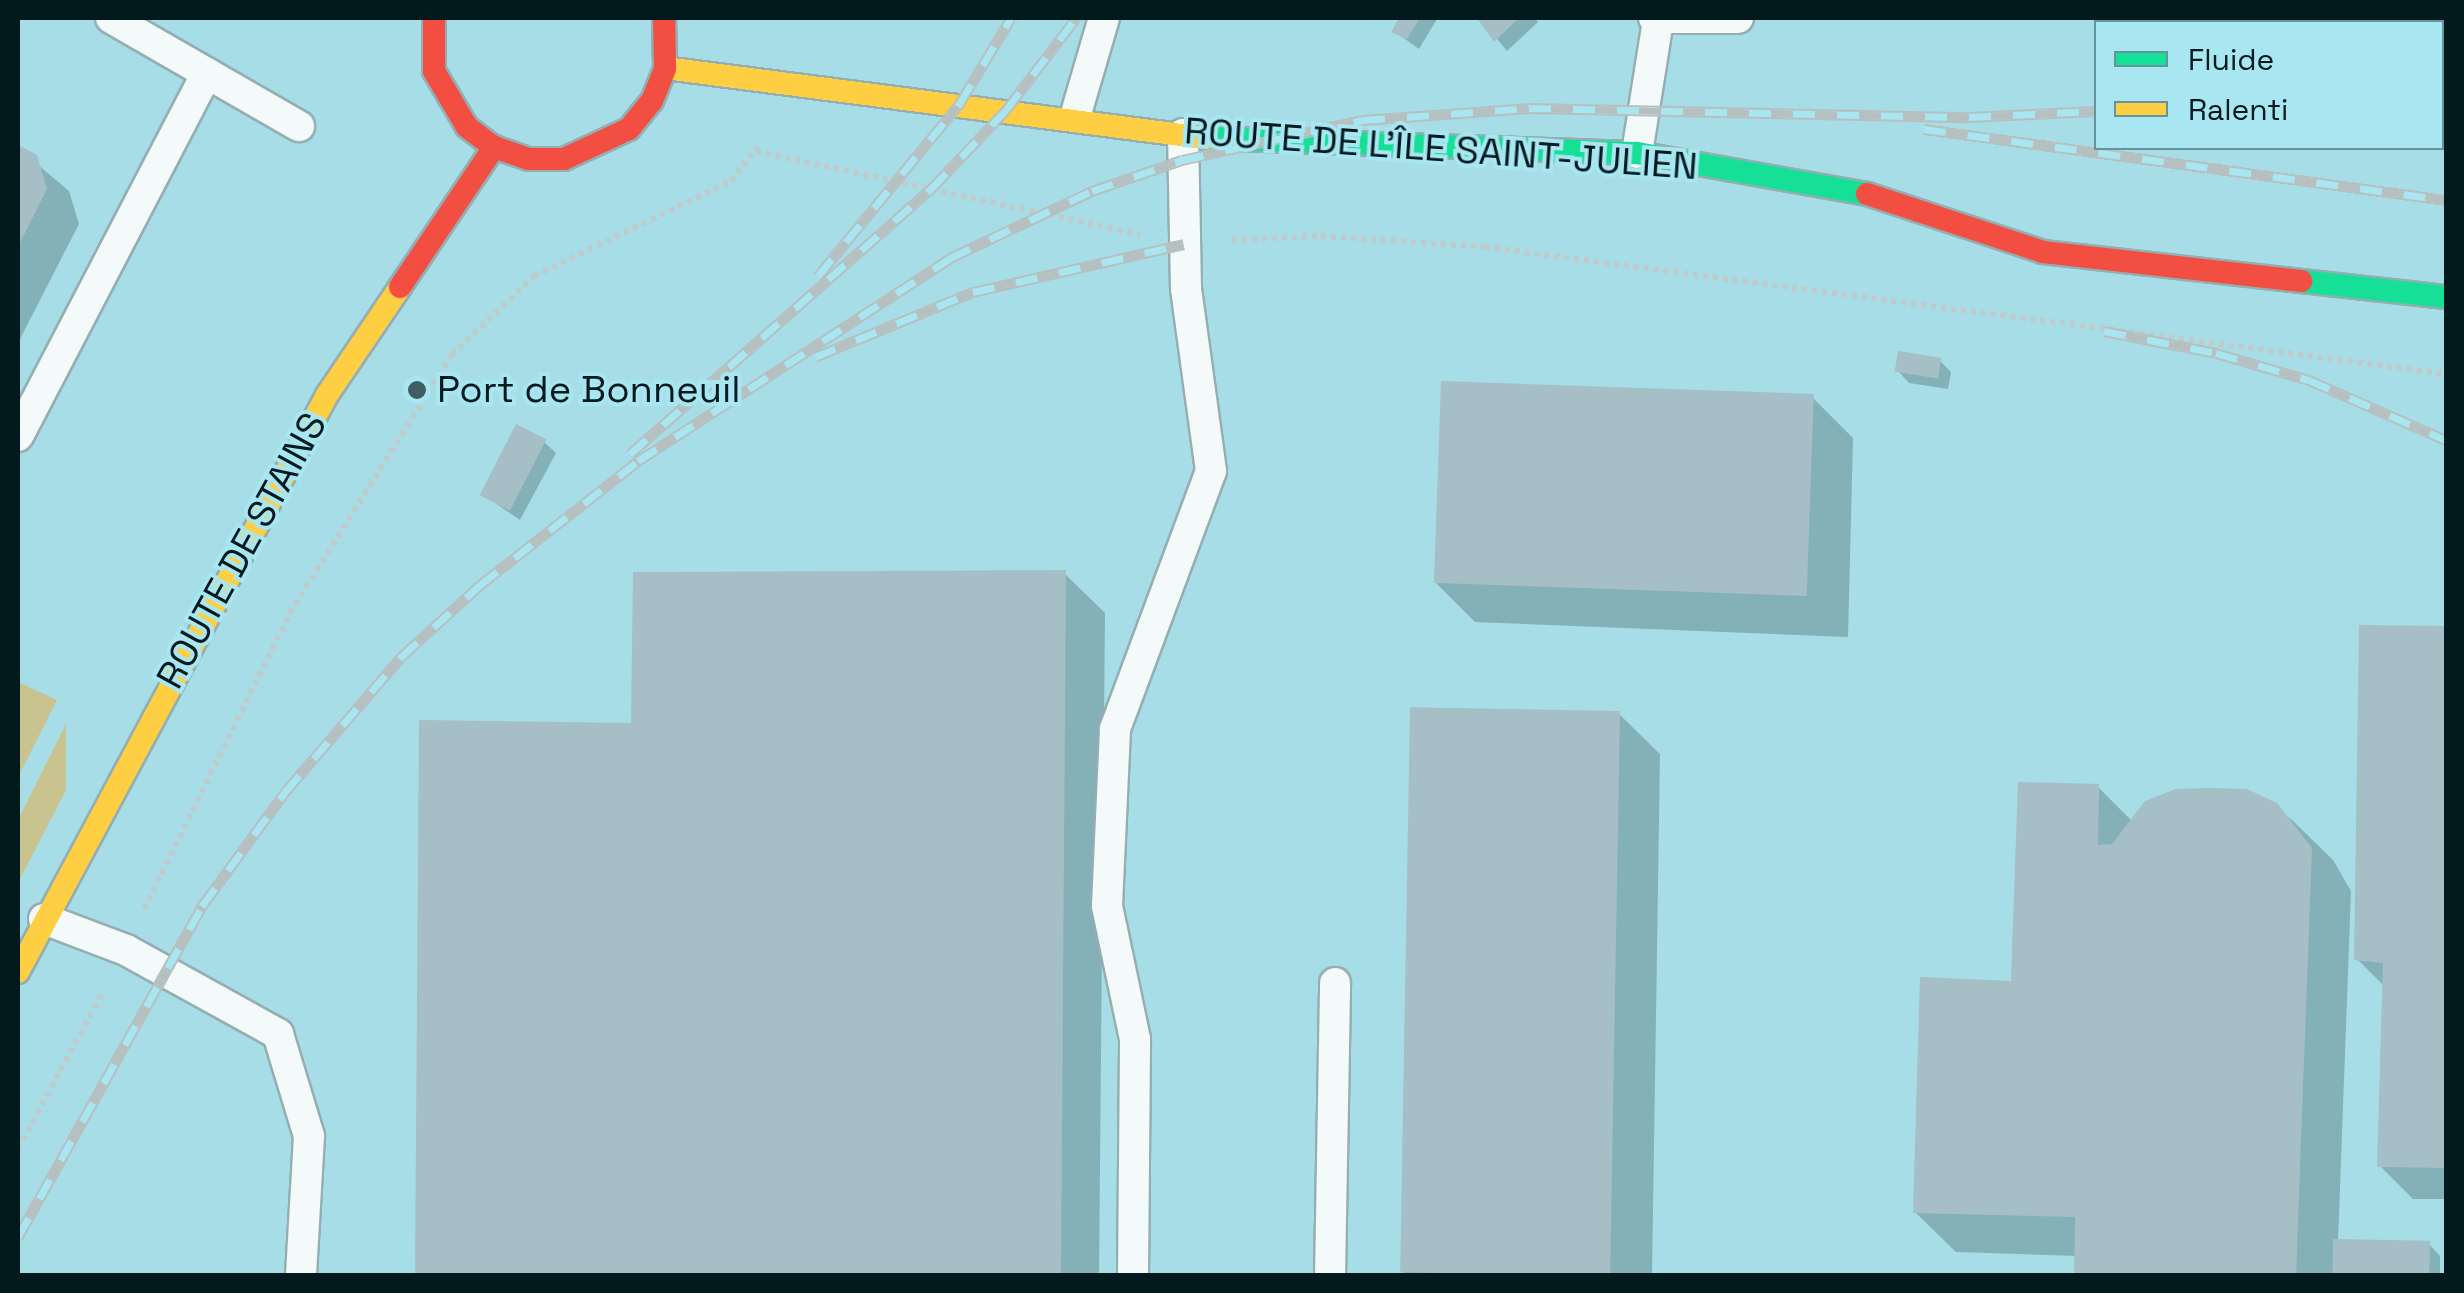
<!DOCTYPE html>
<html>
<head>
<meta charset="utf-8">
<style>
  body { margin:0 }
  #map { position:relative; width:2464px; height:1293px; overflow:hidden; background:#b9dae0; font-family:"Space Grotesk",sans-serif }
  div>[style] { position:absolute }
  .built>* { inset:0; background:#a6dde7 }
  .green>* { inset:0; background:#c9c390 }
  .shadow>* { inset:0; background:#0003 }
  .building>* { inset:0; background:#a6bec6; transform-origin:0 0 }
  .path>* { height:6px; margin-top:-3px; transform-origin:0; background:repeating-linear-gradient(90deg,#c0cbcc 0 5px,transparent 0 10px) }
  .roads { filter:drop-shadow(2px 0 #94aeb2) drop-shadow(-2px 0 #94aeb2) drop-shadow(0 2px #94aeb2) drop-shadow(0 -2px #94aeb2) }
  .lane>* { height:30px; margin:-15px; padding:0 15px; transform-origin:15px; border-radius:15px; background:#f4f9fa }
  .fast>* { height:22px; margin:-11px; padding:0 11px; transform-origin:11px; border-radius:11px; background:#16e098 }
  .slow>* { height:22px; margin:-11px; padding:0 11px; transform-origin:11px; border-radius:11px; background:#ffcf43 }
  .jam>* { height:22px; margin:-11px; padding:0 11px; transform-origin:11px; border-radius:11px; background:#f24e42 }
  .rail>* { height:11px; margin-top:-5.5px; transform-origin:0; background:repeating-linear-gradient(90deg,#a8e6f1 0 22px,#b6c0c1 0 44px); box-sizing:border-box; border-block:2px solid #b6c0c1 }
  .dots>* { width:28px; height:28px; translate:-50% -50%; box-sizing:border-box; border:5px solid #a8e6f1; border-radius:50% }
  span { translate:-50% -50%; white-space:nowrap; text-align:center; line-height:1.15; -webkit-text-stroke:8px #a8e6f1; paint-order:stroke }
  .street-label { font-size:38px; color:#021a1e }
  .poi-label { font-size:38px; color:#021a1e }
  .left { translate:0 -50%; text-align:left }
  .frame { position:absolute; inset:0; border:20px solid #021a1e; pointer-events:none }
  .legend { position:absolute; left:2094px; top:20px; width:350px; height:130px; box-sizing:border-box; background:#a8e6f1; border:2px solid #66949d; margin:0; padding:12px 18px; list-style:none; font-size:30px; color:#021a1e }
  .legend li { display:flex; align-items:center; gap:20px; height:50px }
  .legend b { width:50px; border:2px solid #66949d }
</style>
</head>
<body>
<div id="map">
  <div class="built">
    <i style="clip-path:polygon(evenodd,18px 18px,2446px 18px,2446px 1275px,18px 1275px,18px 18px,2096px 22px,2442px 22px,2442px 148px,2096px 148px,2096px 22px)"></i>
  </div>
  <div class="green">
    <i style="clip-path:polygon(18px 682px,57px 700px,18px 777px)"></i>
    <i style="clip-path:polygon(66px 724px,66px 790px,18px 883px,18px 820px)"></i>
  </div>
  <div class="shadow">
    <i style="clip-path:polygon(1402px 18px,1437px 19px,1419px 49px,1394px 31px)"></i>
    <i style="clip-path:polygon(1480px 18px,1534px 18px,1538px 22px,1507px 51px)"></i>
    <i style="clip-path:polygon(18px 148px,69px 191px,79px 224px,18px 343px)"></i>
    <i style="clip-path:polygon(1939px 360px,1951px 372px,1948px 389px,1909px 383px,1898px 371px)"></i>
    <i style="clip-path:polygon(1813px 398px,1853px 438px,1848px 637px,1475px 622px,1435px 582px)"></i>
    <i style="clip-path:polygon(544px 442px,556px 453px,520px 520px,482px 494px)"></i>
    <i style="clip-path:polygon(1064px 573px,1105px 613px,1099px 1276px,417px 1276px,633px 725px)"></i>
    <i style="clip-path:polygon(2362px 628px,2446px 628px,2446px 1199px,2413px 1199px,2380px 1166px,2384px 986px,2357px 959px)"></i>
    <i style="clip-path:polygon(1619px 714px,1660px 754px,1652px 1276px,1402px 1276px)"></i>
    <i style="clip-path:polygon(2098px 787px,2133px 822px,2247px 792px,2291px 819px,2333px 860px,2351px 891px,2338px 1242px,2429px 1244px,2440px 1256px,2440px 1276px,2077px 1276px,2077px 1256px,1956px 1252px,1915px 1212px)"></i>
  </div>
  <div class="building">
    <i style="clip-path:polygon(1399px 18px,1420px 18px,1407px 39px,1391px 32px)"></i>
    <i style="clip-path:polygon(1477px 18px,1519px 18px,1494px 42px)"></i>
    <i style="clip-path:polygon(18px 145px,37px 155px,47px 189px,18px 247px)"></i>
    <i style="left:1898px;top:351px;width:44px;height:21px;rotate:9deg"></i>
    <i style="left:1441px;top:381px;width:373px;height:202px;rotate:2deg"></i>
    <i style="left:516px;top:424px;width:34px;height:80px;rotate:27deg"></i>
    <i style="clip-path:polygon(1066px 570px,1061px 1276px,415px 1276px,419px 720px,631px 723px,633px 572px)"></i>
    <i style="clip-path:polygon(2359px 625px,2446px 626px,2446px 1168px,2377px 1167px,2383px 963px,2354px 960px)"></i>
    <i style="left:1620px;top:711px;width:565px;height:210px;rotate:91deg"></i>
    <i style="clip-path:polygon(2018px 782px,2099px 784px,2098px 845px,2112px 844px,2145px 801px,2176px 789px,2209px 788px,2247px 789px,2277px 803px,2312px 848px,2296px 1276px,2074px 1276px,2075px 1217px,1913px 1213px,1920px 977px,2011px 981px)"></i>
    <i style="left:2333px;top:1239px;width:97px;height:37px;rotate:1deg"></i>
  </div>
  <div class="path">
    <i style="left:756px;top:151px;width:393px;rotate:12.3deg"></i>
    <i style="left:1232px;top:240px;width:89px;rotate:-2.6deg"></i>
    <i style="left:1321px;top:236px;width:164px;rotate:3.8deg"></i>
    <i style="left:1485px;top:247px;width:969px;rotate:7.53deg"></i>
    <i style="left:144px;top:909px;width:330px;rotate:-63.7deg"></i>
    <i style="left:290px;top:613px;width:305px;rotate:-57.9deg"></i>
    <i style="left:452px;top:355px;width:114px;rotate:-43.9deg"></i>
    <i style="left:534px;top:276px;width:219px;rotate:-25.7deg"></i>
    <i style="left:731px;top:181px;width:43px;rotate:-52.6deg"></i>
    <i style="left:18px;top:1149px;width:179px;rotate:-61.6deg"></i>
  </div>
  <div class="roads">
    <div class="lane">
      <i style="left:111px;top:18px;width:217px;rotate:29.9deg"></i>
      <i style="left:1654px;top:18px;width:84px"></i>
      <i style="left:1075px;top:117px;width:103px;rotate:-73.7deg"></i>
      <i style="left:1637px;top:153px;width:135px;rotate:-81deg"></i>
      <i style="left:18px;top:436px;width:409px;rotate:-62.5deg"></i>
      <i style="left:44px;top:919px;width:88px;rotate:20.7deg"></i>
      <i style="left:126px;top:950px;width:174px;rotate:28.9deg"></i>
      <i style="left:278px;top:1034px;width:107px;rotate:73.1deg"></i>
      <i style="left:309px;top:1136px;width:140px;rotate:93.3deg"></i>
      <i style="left:1133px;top:1276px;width:237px;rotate:-89.5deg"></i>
      <i style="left:1135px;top:1039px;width:136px;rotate:-101.9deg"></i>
      <i style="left:1107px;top:906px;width:177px;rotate:-87.4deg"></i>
      <i style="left:1115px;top:729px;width:275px;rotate:-69.6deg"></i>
      <i style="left:1211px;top:471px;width:184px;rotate:-97.8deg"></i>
      <i style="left:1186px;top:289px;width:155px;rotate:-91.1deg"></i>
      <i style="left:1330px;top:1276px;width:293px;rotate:-89deg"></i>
    </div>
    <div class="fast">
      <i style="left:1205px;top:138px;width:432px;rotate:2deg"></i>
      <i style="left:1637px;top:153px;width:234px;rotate:10.1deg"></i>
      <i style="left:2301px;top:281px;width:146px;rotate:6.3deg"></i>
    </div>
    <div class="slow">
      <i style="left:665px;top:68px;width:545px;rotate:7.39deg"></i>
      <i style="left:18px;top:972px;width:655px;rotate:-61.83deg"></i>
      <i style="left:327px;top:395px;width:130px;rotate:-55.9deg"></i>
    </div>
    <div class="jam">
      <i style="left:434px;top:18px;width:53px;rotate:90deg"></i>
      <i style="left:434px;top:71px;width:65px;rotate:59.5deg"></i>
      <i style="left:467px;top:127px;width:34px;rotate:37deg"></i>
      <i style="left:494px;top:147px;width:37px;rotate:19deg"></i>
      <i style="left:529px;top:159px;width:35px"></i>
      <i style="left:564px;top:159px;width:72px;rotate:-24.8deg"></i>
      <i style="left:629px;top:129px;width:36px;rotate:-51deg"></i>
      <i style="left:652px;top:101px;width:35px;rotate:-68deg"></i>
      <i style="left:665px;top:68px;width:50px;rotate:-91.1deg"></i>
      <i style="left:1867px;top:194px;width:185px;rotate:18.2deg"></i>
      <i style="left:2043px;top:252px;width:260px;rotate:6.4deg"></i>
      <i style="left:400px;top:287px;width:169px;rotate:-56.1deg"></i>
    </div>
  </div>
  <div class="rail">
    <i style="left:2442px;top:92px;width:4px;rotate:-14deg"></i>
    <i style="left:1924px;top:129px;width:527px;rotate:7.75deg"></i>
    <i style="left:818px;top:276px;width:224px;rotate:-50.6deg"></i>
    <i style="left:960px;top:103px;width:99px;rotate:-59deg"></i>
    <i style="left:2104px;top:331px;width:114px;rotate:11.1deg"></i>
    <i style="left:2216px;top:353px;width:97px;rotate:16.2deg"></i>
    <i style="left:2309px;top:380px;width:150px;rotate:23.7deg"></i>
    <i style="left:815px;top:357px;width:171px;rotate:-22.4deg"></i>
    <i style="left:973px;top:292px;width:216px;rotate:-12.8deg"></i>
    <i style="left:630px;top:454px;width:401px;rotate:-41.4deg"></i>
    <i style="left:931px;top:189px;width:109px;rotate:-46.5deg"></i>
    <i style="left:1006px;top:110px;width:116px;rotate:-52.7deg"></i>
    <i style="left:18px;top:1237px;width:379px;rotate:-60.9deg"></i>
    <i style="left:202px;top:906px;width:141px;rotate:-53.9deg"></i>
    <i style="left:285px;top:792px;width:178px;rotate:-49.3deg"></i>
    <i style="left:401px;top:657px;width:107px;rotate:-42.3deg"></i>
    <i style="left:480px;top:585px;width:201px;rotate:-38.1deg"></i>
    <i style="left:638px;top:461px;width:372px;rotate:-33deg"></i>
    <i style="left:950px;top:258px;width:157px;rotate:-25.3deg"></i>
    <i style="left:1092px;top:191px;width:95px;rotate:-19deg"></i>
    <i style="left:1182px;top:160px;width:185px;rotate:-12.5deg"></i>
    <i style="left:1363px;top:120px;width:166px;rotate:-4.1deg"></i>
    <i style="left:1529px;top:108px;width:440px;rotate:1.2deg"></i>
    <i style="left:1969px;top:117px;width:127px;rotate:-2.7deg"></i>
  </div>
  <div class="dots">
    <i style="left:417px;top:390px;background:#425d62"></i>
  </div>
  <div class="street-label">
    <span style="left:1441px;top:149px;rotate:4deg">ROUTE DE L'ÎLE SAINT-JULIEN</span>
    <span style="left:242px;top:551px;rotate:-61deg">ROUTE DE STAINS</span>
  </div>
  <div class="poi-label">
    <span class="left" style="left:437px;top:390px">Port de Bonneuil</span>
  </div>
  <div class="frame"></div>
  <ul class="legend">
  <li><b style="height:12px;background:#16e098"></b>Fluide</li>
  <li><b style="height:12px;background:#ffcf43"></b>Ralenti</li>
  </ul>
</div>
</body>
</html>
